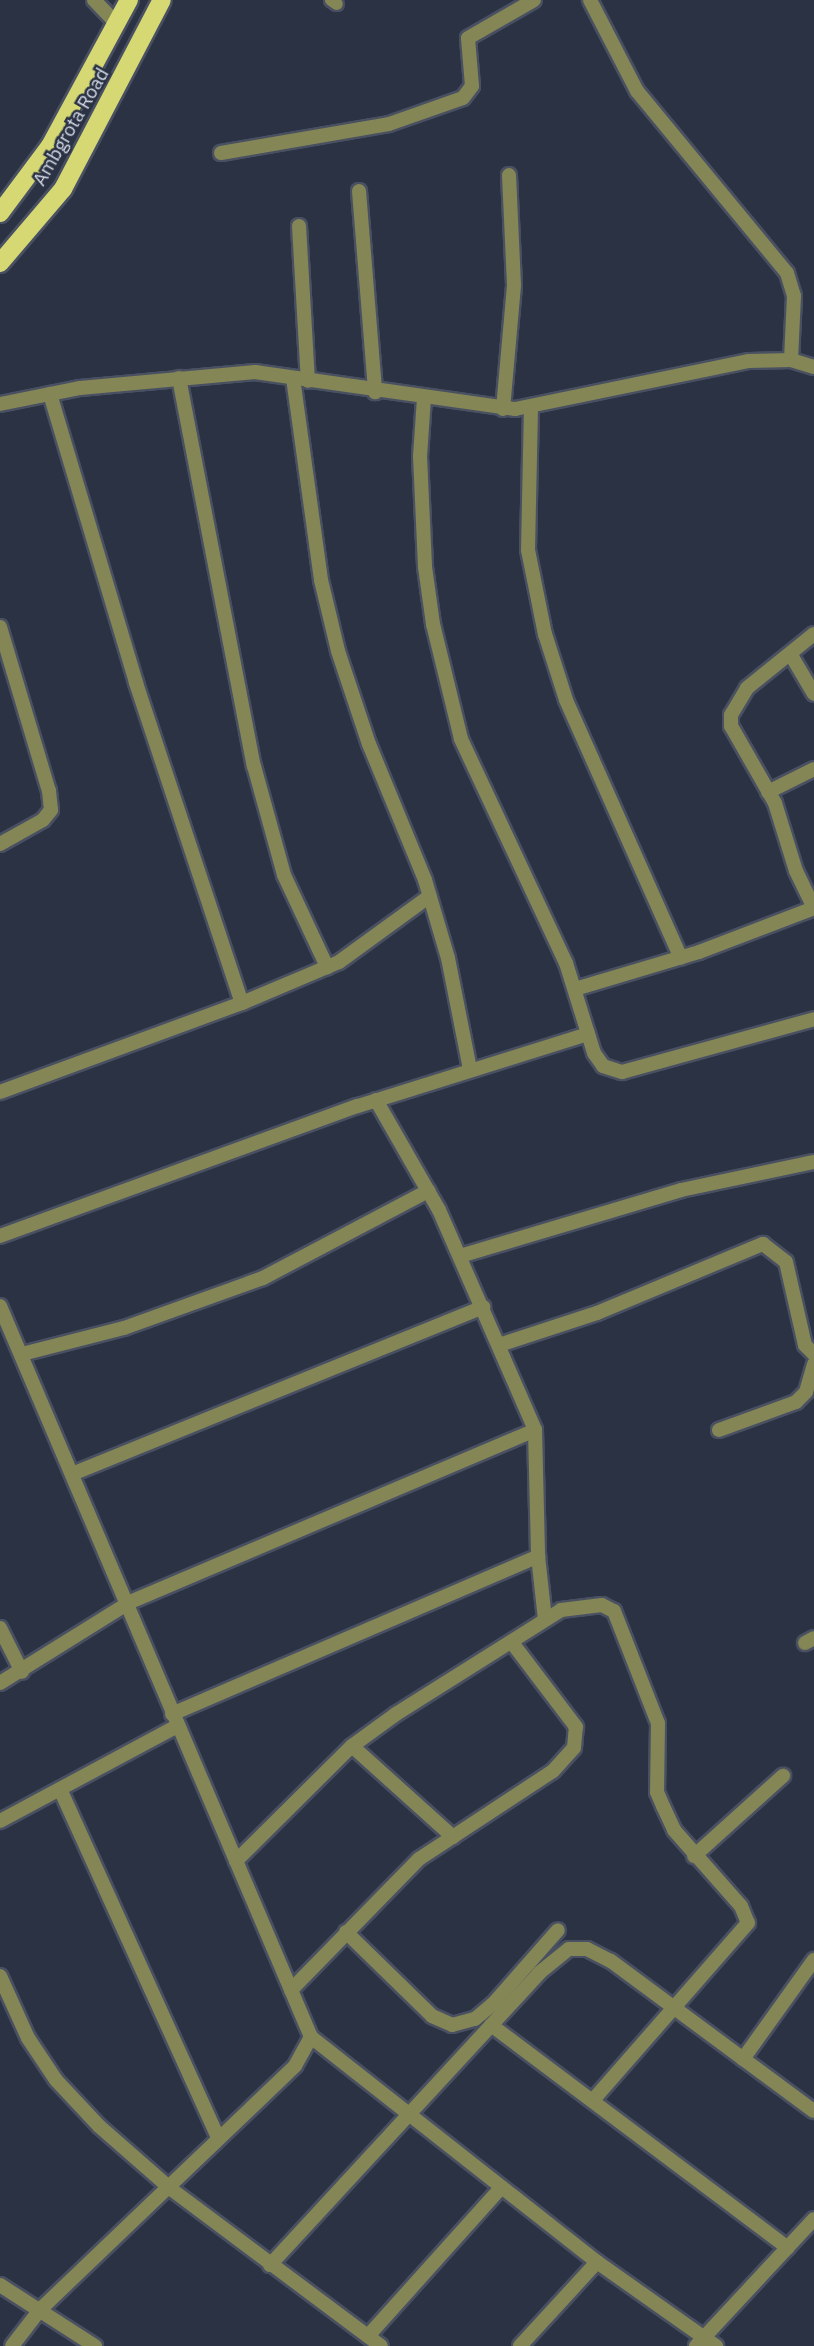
<!DOCTYPE html>
<html>
<head>
<meta charset="utf-8">
<style>
  body { margin:0 }
  #map { position:relative; width:814px; height:2346px; overflow:hidden; background:#2a3244; font-family:"IBM Plex Sans",sans-serif }
  div>[style] { position:absolute }
  .roads { filter:drop-shadow(2px 0 #495061) drop-shadow(-2px 0 #495061) drop-shadow(0 2px #495061) drop-shadow(0 -2px #495061) }
  .service>* { height:12px; margin:-6px; padding:0 6px; transform-origin:6px; border-radius:6px; background:#848656 }
  .minor>* { height:14px; margin:-7px; padding:0 7px; transform-origin:7px; border-radius:7px; background:#848656 }
  .tertiary>* { height:14px; margin:-7px; padding:0 7px; transform-origin:7px; border-radius:7px; background:#848656 }
  .primary>* { height:18px; margin:-9px; padding:0 9px; transform-origin:9px; border-radius:9px; background:#d6d973 }
  span { translate:-50% -50%; white-space:nowrap; text-align:center; line-height:1.15; -webkit-text-stroke:5px #2a3244; paint-order:stroke }
  .street-label { font-size:19px; color:#d4d9e5 }
</style>
</head>
<body>
<div id="map">
  <div class="roads">
    <div class="service">
      <i style="left:331px;top:0;width:7px;rotate:34deg"></i>
    </div>
    <div class="minor">
      <i style="left:94px;top:0;width:32px;rotate:46deg"></i>
      <i style="left:590px;top:0;width:102px;rotate:62.7deg"></i>
      <i style="left:637px;top:91px;width:236px;rotate:50.5deg"></i>
      <i style="left:787px;top:273px;width:24px;rotate:73deg"></i>
      <i style="left:794px;top:296px;width:64px;rotate:92.7deg"></i>
      <i style="left:221px;top:153px;width:170px;rotate:-9.8deg"></i>
      <i style="left:389px;top:124px;width:78px;rotate:-19.4deg"></i>
      <i style="left:463px;top:98px;width:15px;rotate:-53deg"></i>
      <i style="left:472px;top:86px;width:48px;rotate:-94.8deg"></i>
      <i style="left:468px;top:38px;width:76px;rotate:-29.9deg"></i>
      <i style="left:359px;top:191px;width:202px;rotate:85.4deg"></i>
      <i style="left:299px;top:226px;width:155px;rotate:86.7deg"></i>
      <i style="left:179px;top:378px;width:395px;rotate:79.1deg"></i>
      <i style="left:254px;top:766px;width:113px;rotate:74.6deg"></i>
      <i style="left:284px;top:875px;width:102px;rotate:64.9deg"></i>
      <i style="left:293px;top:378px;width:204px;rotate:82.1deg"></i>
      <i style="left:321px;top:580px;width:73px;rotate:76.5deg"></i>
      <i style="left:338px;top:651px;width:98px;rotate:71.6deg"></i>
      <i style="left:369px;top:744px;width:147px;rotate:67.6deg"></i>
      <i style="left:425px;top:880px;width:81px;rotate:73.6deg"></i>
      <i style="left:448px;top:958px;width:113px;rotate:78.8deg"></i>
      <i style="left:50px;top:394px;width:302px;rotate:73.4deg"></i>
      <i style="left:136px;top:683px;width:337px;rotate:71.7deg"></i>
      <i style="left:424px;top:398px;width:58px;rotate:93.9deg"></i>
      <i style="left:420px;top:456px;width:111px;rotate:87.4deg"></i>
      <i style="left:425px;top:567px;width:58px;rotate:82deg"></i>
      <i style="left:433px;top:624px;width:118px;rotate:76.3deg"></i>
      <i style="left:461px;top:739px;width:247px;rotate:64.9deg"></i>
      <i style="left:566px;top:963px;width:94px;rotate:72.7deg"></i>
      <i style="left:594px;top:1053px;width:16px;rotate:55deg"></i>
      <i style="left:603px;top:1066px;width:20px;rotate:18deg"></i>
      <i style="left:622px;top:1072px;width:199px;rotate:-15.4deg"></i>
      <i style="left:0;top:404px;width:82px;rotate:-11.3deg"></i>
      <i style="left:80px;top:388px;width:176px;rotate:-5.2deg"></i>
      <i style="left:255px;top:372px;width:263px;rotate:8.1deg"></i>
      <i style="left:515px;top:409px;width:239px;rotate:-11.6deg"></i>
      <i style="left:749px;top:361px;width:42px;rotate:-1.4deg"></i>
      <i style="left:791px;top:360px;width:24px;rotate:17deg"></i>
      <i style="left:531px;top:407px;width:143px;rotate:91.2deg"></i>
      <i style="left:528px;top:550px;width:86px;rotate:78.6deg"></i>
      <i style="left:545px;top:634px;width:69px;rotate:72.3deg"></i>
      <i style="left:566px;top:700px;width:282px;rotate:66deg"></i>
      <i style="left:503px;top:409px;width:124px;rotate:-84.9deg"></i>
      <i style="left:514px;top:285px;width:110px;rotate:-92.6deg"></i>
      <i style="left:0;top:627px;width:171px;rotate:73.4deg"></i>
      <i style="left:49px;top:791px;width:19px;rotate:84deg"></i>
      <i style="left:51px;top:810px;width:13px;rotate:129deg"></i>
      <i style="left:43px;top:820px;width:49px;rotate:150.8deg"></i>
      <i style="left:791px;top:655px;width:45px;rotate:59.5deg"></i>
      <i style="left:768px;top:792px;width:51px;rotate:-26.6deg"></i>
      <i style="left:814px;top:908px;width:41px;rotate:-115.9deg"></i>
      <i style="left:796px;top:871px;width:71px;rotate:-107.2deg"></i>
      <i style="left:775px;top:803px;width:89px;rotate:-119.7deg"></i>
      <i style="left:731px;top:726px;width:11px;rotate:-90deg"></i>
      <i style="left:731px;top:715px;width:31px;rotate:-59deg"></i>
      <i style="left:747px;top:688px;width:86px;rotate:-38.9deg"></i>
      <i style="left:575px;top:989px;width:129px;rotate:-16.6deg"></i>
      <i style="left:699px;top:952px;width:123px;rotate:-20.9deg"></i>
      <i style="left:0;top:1092px;width:258px;rotate:-20.2deg"></i>
      <i style="left:242px;top:1003px;width:105px;rotate:-22.9deg"></i>
      <i style="left:339px;top:962px;width:112px;rotate:-36deg"></i>
      <i style="left:376px;top:1100px;width:127px;rotate:60.2deg"></i>
      <i style="left:439px;top:1210px;width:240px;rotate:66.4deg"></i>
      <i style="left:535px;top:1430px;width:126px;rotate:88.6deg"></i>
      <i style="left:538px;top:1556px;width:63px;rotate:83.7deg"></i>
      <i style="left:0;top:1236px;width:381px;rotate:-20deg"></i>
      <i style="left:358px;top:1106px;width:241px;rotate:-17.4deg"></i>
      <i style="left:460px;top:1256px;width:231px;rotate:-16.6deg"></i>
      <i style="left:681px;top:1190px;width:136px;rotate:-11.9deg"></i>
      <i style="left:0;top:1306px;width:794px;rotate:66.95deg"></i>
      <i style="left:311px;top:2037px;width:33px;rotate:119deg"></i>
      <i style="left:295px;top:2066px;width:354px;rotate:136.3deg"></i>
      <i style="left:39px;top:2311px;width:44px;rotate:127.6deg"></i>
      <i style="left:499px;top:1345px;width:103px;rotate:-18.1deg"></i>
      <i style="left:597px;top:1313px;width:180px;rotate:-22.6deg"></i>
      <i style="left:763px;top:1244px;width:29px;rotate:38deg"></i>
      <i style="left:786px;top:1262px;width:85px;rotate:77.1deg"></i>
      <i style="left:805px;top:1345px;width:13px;rotate:45deg"></i>
      <i style="left:22px;top:1354px;width:105px;rotate:-14.3deg"></i>
      <i style="left:124px;top:1328px;width:148px;rotate:-19.8deg"></i>
      <i style="left:263px;top:1278px;width:187px;rotate:-27.8deg"></i>
      <i style="left:719px;top:1430px;width:82px;rotate:-20deg"></i>
      <i style="left:796px;top:1402px;width:14px;rotate:-45deg"></i>
      <i style="left:806px;top:1392px;width:29px;rotate:-74deg"></i>
      <i style="left:72px;top:1474px;width:444px;rotate:-22.1deg"></i>
      <i style="left:0;top:1628px;width:49px;rotate:63.4deg"></i>
      <i style="left:805px;top:1643px;width:10px;rotate:-29deg"></i>
      <i style="left:0;top:1683px;width:153px;rotate:-31.9deg"></i>
      <i style="left:130px;top:1602px;width:440px;rotate:-23deg"></i>
      <i style="left:172px;top:1714px;width:399px;rotate:-23.3deg"></i>
      <i style="left:352px;top:1746px;width:136px;rotate:42deg"></i>
      <i style="left:60px;top:1789px;width:383px;rotate:65.6deg"></i>
      <i style="left:0;top:1821px;width:201px;rotate:-28.2deg"></i>
      <i style="left:694px;top:1856px;width:120px;rotate:-42deg"></i>
      <i style="left:236px;top:1861px;width:163px;rotate:-44.8deg"></i>
      <i style="left:352px;top:1746px;width:54px;rotate:-36deg"></i>
      <i style="left:396px;top:1714px;width:195px;rotate:-32.2deg"></i>
      <i style="left:561px;top:1610px;width:41px;rotate:-7deg"></i>
      <i style="left:602px;top:1605px;width:13px;rotate:27deg"></i>
      <i style="left:614px;top:1611px;width:120px;rotate:68.6deg"></i>
      <i style="left:658px;top:1723px;width:69px;rotate:90.8deg"></i>
      <i style="left:657px;top:1792px;width:15px;rotate:67deg"></i>
      <i style="left:663px;top:1806px;width:26px;rotate:65deg"></i>
      <i style="left:674px;top:1830px;width:101px;rotate:48.6deg"></i>
      <i style="left:741px;top:1906px;width:18px;rotate:68deg"></i>
      <i style="left:748px;top:1923px;width:234px;rotate:131.2deg"></i>
      <i style="left:346px;top:1932px;width:120px;rotate:44.3deg"></i>
      <i style="left:432px;top:2016px;width:22px;rotate:24deg"></i>
      <i style="left:452px;top:2025px;width:24px;rotate:-15deg"></i>
      <i style="left:475px;top:2019px;width:23px;rotate:-40deg"></i>
      <i style="left:493px;top:2004px;width:98px;rotate:-48.7deg"></i>
      <i style="left:291px;top:1990px;width:183px;rotate:-45.7deg"></i>
      <i style="left:419px;top:1859px;width:160px;rotate:-33.3deg"></i>
      <i style="left:553px;top:1771px;width:31px;rotate:-48deg"></i>
      <i style="left:574px;top:1748px;width:21px;rotate:-85deg"></i>
      <i style="left:576px;top:1727px;width:104px;rotate:-127.2deg"></i>
      <i style="left:491px;top:2025px;width:371px;rotate:36.9deg"></i>
      <i style="left:311px;top:2037px;width:364px;rotate:38.2deg"></i>
      <i style="left:597px;top:2262px;width:146px;rotate:35.2deg"></i>
      <i style="left:743px;top:2059px;width:122px;rotate:-54.4deg"></i>
      <i style="left:270px;top:2265px;width:397px;rotate:-47.3deg"></i>
      <i style="left:539px;top:1973px;width:38px;rotate:-39deg"></i>
      <i style="left:569px;top:1949px;width:18px"></i>
      <i style="left:587px;top:1949px;width:27px;rotate:27deg"></i>
      <i style="left:611px;top:1961px;width:252px;rotate:36.5deg"></i>
      <i style="left:0;top:2285px;width:113px;rotate:32.7deg"></i>
      <i style="left:368px;top:2336px;width:199px;rotate:-48.1deg"></i>
      <i style="left:520px;top:2346px;width:114px;rotate:-47.5deg"></i>
      <i style="left:696px;top:2346px;width:173px;rotate:-47.1deg"></i>
    </div>
    <div class="tertiary">
      <i style="left:0;top:1976px;width:68px;rotate:65.7deg"></i>
      <i style="left:28px;top:2038px;width:50px;rotate:56.3deg"></i>
      <i style="left:56px;top:2080px;width:63px;rotate:46.9deg"></i>
      <i style="left:99px;top:2126px;width:96px;rotate:41.2deg"></i>
      <i style="left:171px;top:2189px;width:262px;rotate:36.8deg"></i>
    </div>
    <div class="primary">
      <i style="left:0;top:213px;width:84px;rotate:-53.3deg"></i>
      <i style="left:50px;top:146px;width:166px;rotate:-61.6deg"></i>
      <i style="left:0;top:263px;width:97px;rotate:-49.6deg"></i>
      <i style="left:63px;top:189px;width:213px;rotate:-62.4deg"></i>
    </div>
  </div>
  <div class="street-label">
    <span style="left:71px;top:127px;rotate:-60deg">Ambgrota Road</span>
  </div>
</div>
</body>
</html>
